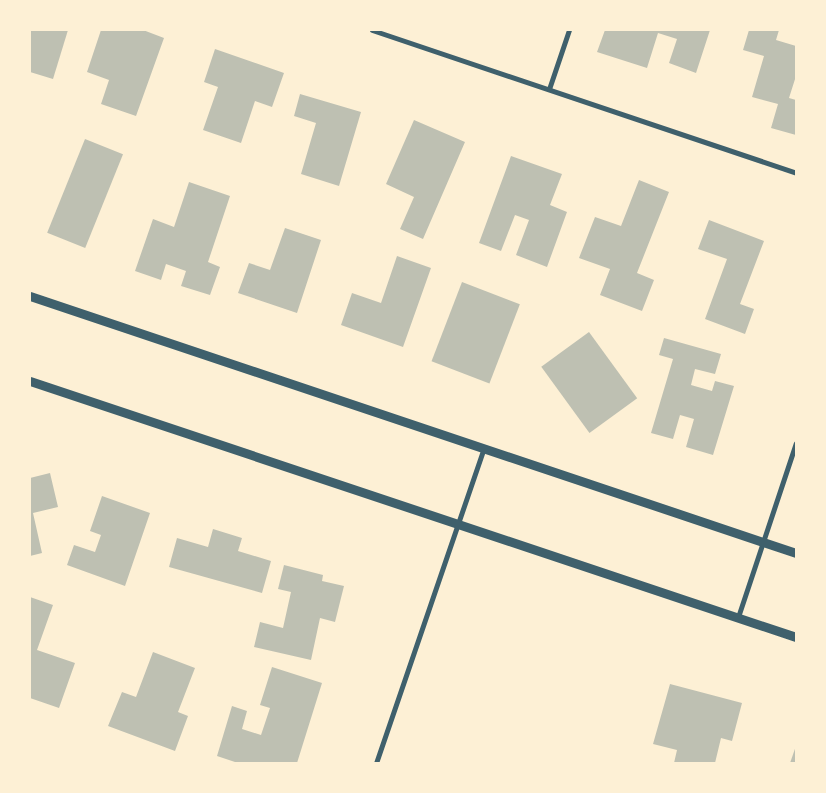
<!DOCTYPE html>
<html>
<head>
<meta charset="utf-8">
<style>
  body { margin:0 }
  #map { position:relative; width:826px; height:793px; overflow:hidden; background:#fdf0d5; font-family:"Fira Sans",sans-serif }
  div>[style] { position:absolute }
  .building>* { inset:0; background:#bec0b2; transform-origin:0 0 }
  .minor>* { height:5px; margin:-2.5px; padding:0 2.5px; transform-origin:2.5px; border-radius:2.5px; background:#3f606c }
  .tertiary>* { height:9px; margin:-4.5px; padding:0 4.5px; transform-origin:4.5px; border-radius:4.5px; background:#3f606c }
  span { translate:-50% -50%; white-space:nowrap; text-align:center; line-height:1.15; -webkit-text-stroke:5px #fdf0d5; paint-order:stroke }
  .frame { position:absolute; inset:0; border:31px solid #fdf0d5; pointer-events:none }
</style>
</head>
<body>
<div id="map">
  <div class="building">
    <i style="clip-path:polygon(30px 30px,68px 30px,53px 79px,30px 72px)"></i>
    <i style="clip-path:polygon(101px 30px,143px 30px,164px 38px,136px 116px,101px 104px,109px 80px,87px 72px)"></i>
    <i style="clip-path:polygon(605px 30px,710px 30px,696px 73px,669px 63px,677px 39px,658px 33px,647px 68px,597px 52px)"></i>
    <i style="clip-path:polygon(749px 30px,779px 30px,776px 40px,796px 46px,796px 76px,789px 98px,796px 100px,796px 135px,771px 128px,778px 104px,752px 97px,764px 56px,743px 50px)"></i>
    <i style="clip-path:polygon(215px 49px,284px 73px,272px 107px,255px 101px,241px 143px,203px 130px,218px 87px,204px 82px)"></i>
    <i style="clip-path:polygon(300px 94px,361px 112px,339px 186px,301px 174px,316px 123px,294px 116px)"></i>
    <i style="clip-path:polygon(414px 120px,465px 142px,423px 239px,400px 229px,414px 197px,386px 184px)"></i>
    <i style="left:85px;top:139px;width:41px;height:101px;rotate:22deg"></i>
    <i style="clip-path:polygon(511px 156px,562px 174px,550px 205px,567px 212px,547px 267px,516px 255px,529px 220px,515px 215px,501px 251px,479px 243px)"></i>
    <i style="clip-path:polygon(639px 180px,669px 192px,637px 273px,654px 280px,642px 311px,600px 295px,610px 269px,579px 258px,595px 217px,621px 226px)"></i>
    <i style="clip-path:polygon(189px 182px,230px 196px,208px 262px,220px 267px,210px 295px,181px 286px,186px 271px,166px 264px,161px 280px,135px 271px,153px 219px,174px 227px)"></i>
    <i style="clip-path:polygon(709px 220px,764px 241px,740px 304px,754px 309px,745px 334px,705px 319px,727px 259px,698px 249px)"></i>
    <i style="clip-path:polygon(285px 228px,321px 240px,297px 313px,238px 293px,249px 263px,270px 270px)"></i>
    <i style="clip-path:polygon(397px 256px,431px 268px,403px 347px,341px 325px,352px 293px,381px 303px)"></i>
    <i style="left:462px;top:282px;width:62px;height:85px;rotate:21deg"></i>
    <i style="left:589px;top:332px;width:82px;height:59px;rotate:54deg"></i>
    <i style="clip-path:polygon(664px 338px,721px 354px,715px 374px,695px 369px,691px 385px,712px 391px,715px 381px,734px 386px,713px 455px,686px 447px,694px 419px,680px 415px,673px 439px,651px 433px,673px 359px,659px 355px)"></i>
    <i style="clip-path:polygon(50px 473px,58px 507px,33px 513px,42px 553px,30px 556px,30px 478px)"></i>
    <i style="clip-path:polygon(102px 496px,150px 513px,125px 586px,67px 565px,74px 545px,95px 552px,101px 535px,90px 531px)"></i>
    <i style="clip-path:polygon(213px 529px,242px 538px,238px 551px,271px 561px,262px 593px,169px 567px,177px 538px,208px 547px)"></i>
    <i style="clip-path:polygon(284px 565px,323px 575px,322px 581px,344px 586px,335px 622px,320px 618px,311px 660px,254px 647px,260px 622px,283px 628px,291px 592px,278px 589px)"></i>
    <i style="clip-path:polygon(30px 597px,53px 605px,37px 650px,75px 663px,59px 708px,30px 698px)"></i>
    <i style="clip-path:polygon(153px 652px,195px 668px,178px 712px,188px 716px,175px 751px,108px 726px,122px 692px,136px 697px)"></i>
    <i style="clip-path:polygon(272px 667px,322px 683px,297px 763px,238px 763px,217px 756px,232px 706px,247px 711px,242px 729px,261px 735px,270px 708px,260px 705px)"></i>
    <i style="clip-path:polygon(670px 684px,742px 703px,732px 741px,721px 738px,715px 763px,674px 763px,677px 750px,653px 744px)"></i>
    <i style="clip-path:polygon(796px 746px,796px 763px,790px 763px)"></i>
  </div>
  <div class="minor">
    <i style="left:372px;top:30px;width:447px;rotate:18.6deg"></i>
    <i style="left:549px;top:89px;width:62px;rotate:-71.3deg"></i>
    <i style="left:738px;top:617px;width:183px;rotate:-71.6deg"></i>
    <i style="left:376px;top:763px;width:334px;rotate:-71.1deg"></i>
  </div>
  <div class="tertiary">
    <i style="left:30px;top:296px;width:808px;rotate:18.55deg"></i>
    <i style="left:30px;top:381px;width:808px;rotate:18.48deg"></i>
  </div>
  <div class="frame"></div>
</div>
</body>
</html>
